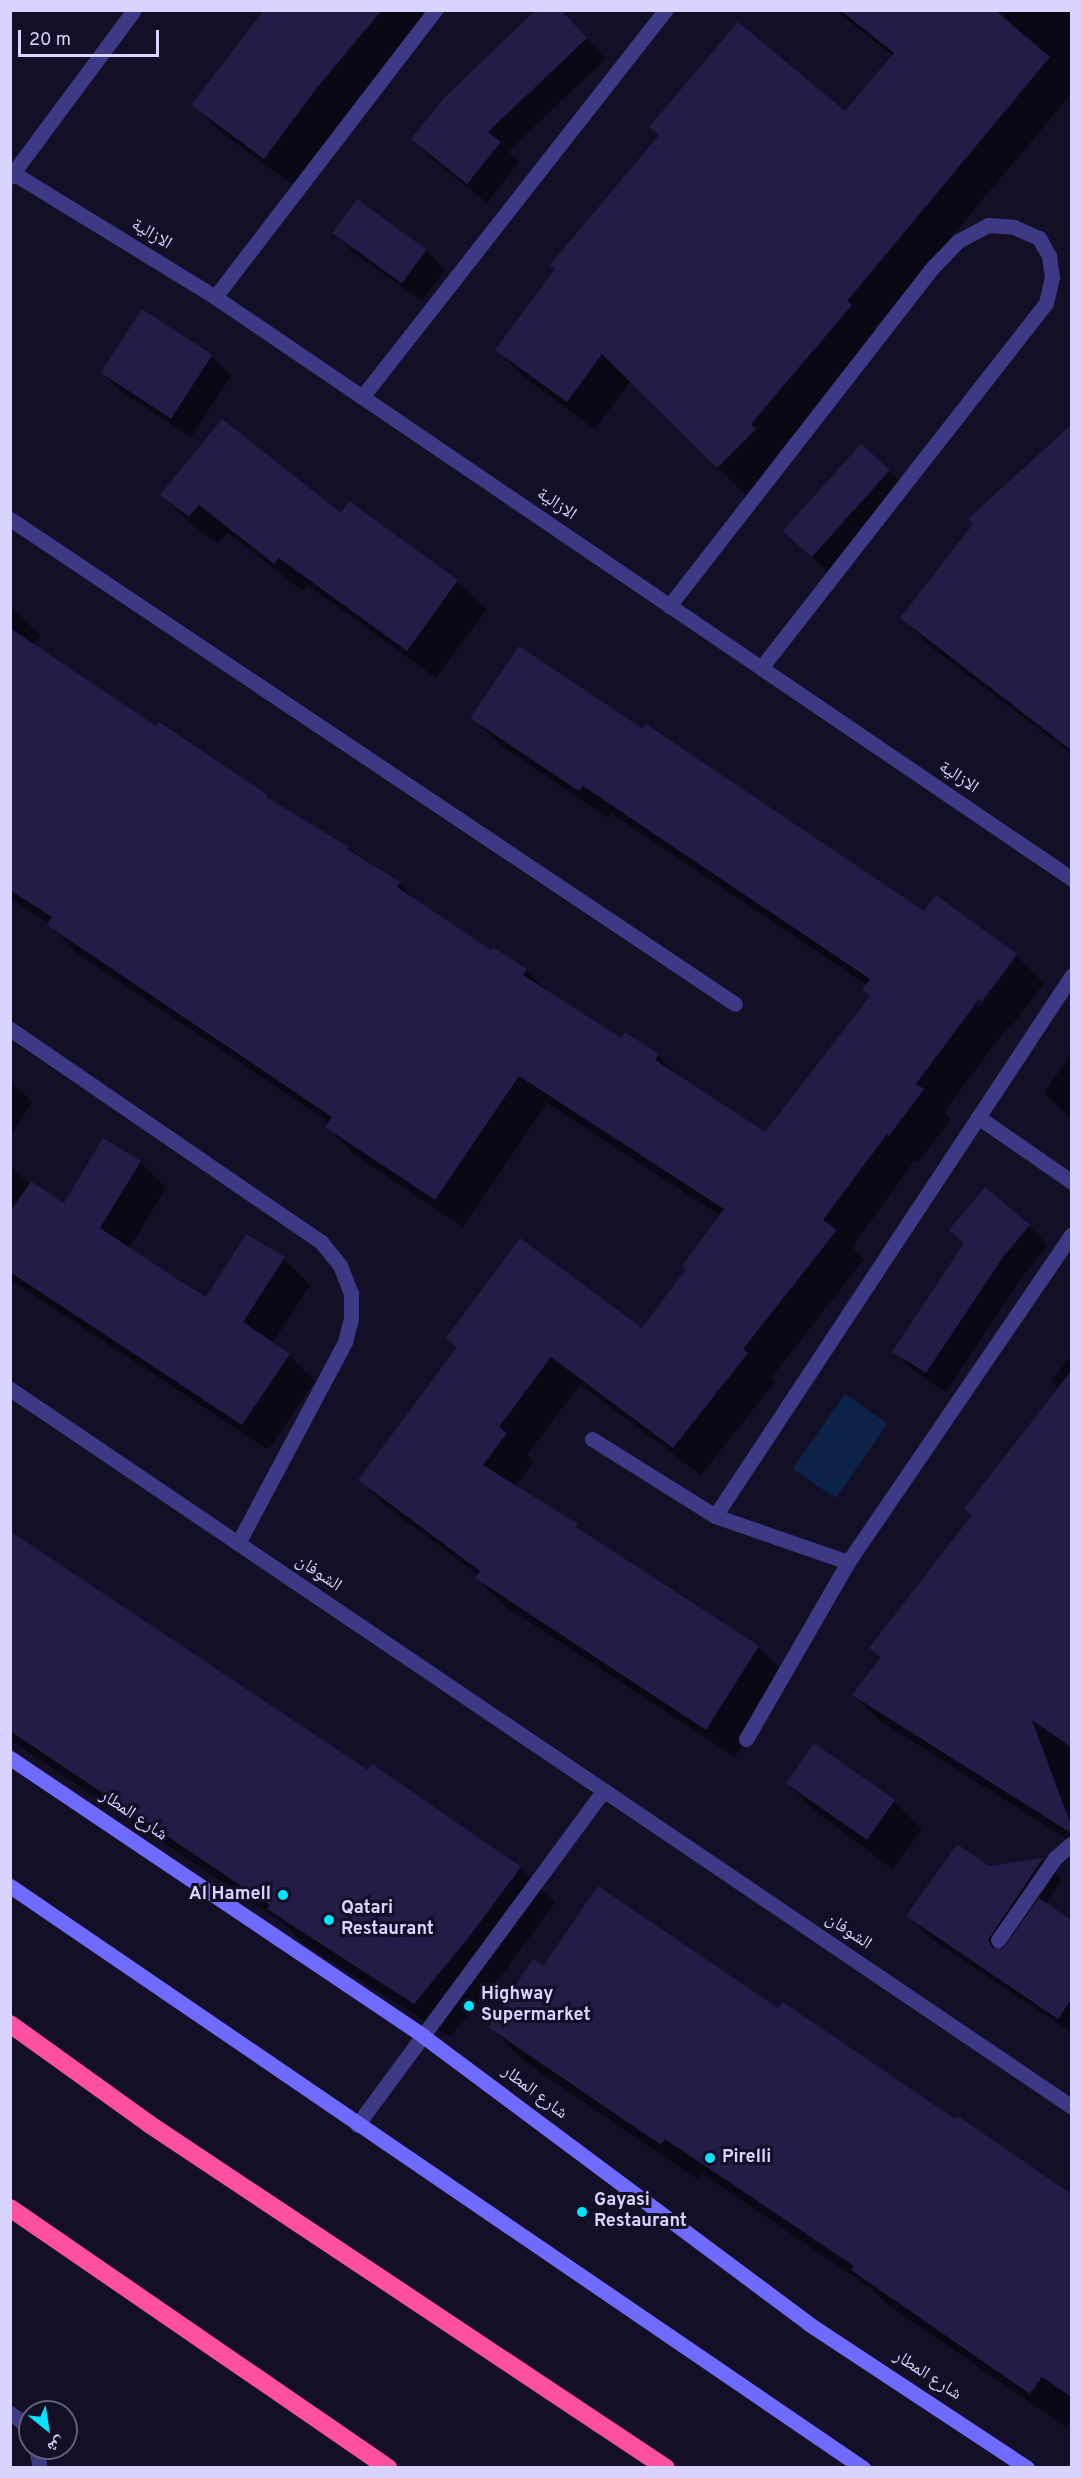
<!DOCTYPE html>
<html>
<head>
<meta charset="utf-8">
<style>
  body { margin:0 }
  #map { position:relative; width:1082px; height:2478px; overflow:hidden; background:#130f26; font-family:Overpass,"Noto Naskh Arabic",sans-serif }
  div>[style] { position:absolute }
  .water>* { inset:0; background:#0c2248; transform-origin:0 0 }
  .shadow>* { inset:0; background:#0007 }
  .building>* { inset:0; background:#241b47; transform-origin:0 0 }
  .lane>* { height:15px; margin:-7.5px; padding:0 7.5px; transform-origin:7.5px; border-radius:7.5px; background:#3d3a85 }
  .street>* { height:15px; margin:-7.5px; padding:0 7.5px; transform-origin:7.5px; border-radius:7.5px; background:#3d3a85 }
  .secondary>* { height:15px; margin:-7.5px; padding:0 7.5px; transform-origin:7.5px; border-radius:7.5px; background:#6f6bff }
  .highway>* { height:18px; margin:-9px; padding:0 9px; transform-origin:9px; border-radius:9px; background:#ff4fa3 }
  .dots>* { width:16px; height:16px; translate:-50% -50%; box-sizing:border-box; border:3px solid #130f26; border-radius:50% }
  span { translate:-50% -50%; white-space:nowrap; text-align:center; line-height:1.15; -webkit-text-stroke:6px #130f26; paint-order:stroke }
  .street-label { font-size:18px; color:#d9d4ff }
  .poi-label { font-size:18px; color:#d9d4ff; font-weight:700 }
  .right { translate:-100% -50%; text-align:right }
  .left { translate:0 -50%; text-align:left }
  .frame { position:absolute; inset:0; border:12px solid #d9d4ff; pointer-events:none }
  .north { position:absolute; left:18px; top:2400px; width:60px; height:60px; box-sizing:border-box; background:#130f26; border:2px solid #625e7d; border-radius:50%; rotate:150deg; font-size:16px; font-weight:700; line-height:24px; text-align:center; color:#d9d4ff }
  .north::after { content:''; display:block; margin:auto; width:21px; height:27px; background:#00e5ff; clip-path:polygon(50% 0,100% 100%,50% 72%,0 100%) }
  .scale { position:absolute; left:18px; top:30px; width:141px; height:27px; box-sizing:border-box; border:3px solid #d9d4ff; border-top:0; padding-left:8px; font-size:18px; line-height:21px; white-space:nowrap; color:#d9d4ff; -webkit-text-stroke:4px #130f26; paint-order:stroke }
</style>
</head>
<body>
<div id="map">
  <div class="water">
    <i style="left:845px;top:1394px;width:52px;height:91px;rotate:35deg"></i>
  </div>
  <div class="shadow">
    <i style="clip-path:polygon(266px 10px,432px 10px,344px 117px,293px 185px,221px 132px,193px 105px)"></i>
    <i style="clip-path:polygon(559px 10px,606px 59px,508px 151px,519px 162px,487px 203px,433px 159px,413px 139px)"></i>
    <i style="clip-path:polygon(835px 10px,1072px 10px,1072px 93px,874px 329px,879px 334px,778px 453px,783px 458px,746px 495px,631px 381px,595px 429px,524px 377px,497px 349px,845px 113px,893px 56px)"></i>
    <i style="clip-path:polygon(335px 233px,426px 250px,445px 270px,422px 301px,354px 253px)"></i>
    <i style="clip-path:polygon(142px 311px,211px 356px,231px 376px,191px 437px,122px 392px,102px 372px)"></i>
    <i style="clip-path:polygon(1072px 427px,1072px 754px,930px 646px,902px 618px,975px 523px,971px 519px)"></i>
    <i style="clip-path:polygon(889px 471px,909px 491px,832px 575px,804px 550px)"></i>
    <i style="clip-path:polygon(162px 495px,341px 515px,350px 503px,457px 582px,486px 610px,436px 678px,308px 585px,303px 591px,228px 532px,218px 544px,190px 523px)"></i>
    <i style="clip-path:polygon(evenodd,10px 606px,40px 635px,33px 645px,156px 728px,348px 848px,399px 883px,419px 904px,491px 952px,526px 970px,549px 994px,621px 1040px,658px 1055px,682px 1080px,765px 1134px,871px 997px,867px 985px,611px 813px,608px 818px,500px 745px,472px 717px,925px 913px,1016px 955px,1044px 983px,1010px 1028px,1008px 1026px,944px 1112px,951px 1119px,918px 1162px,915px 1160px,852px 1247px,864px 1259px,771px 1378px,775px 1382px,701px 1475px,580px 1384px,527px 1455px,534px 1462px,515px 1487px,758px 1647px,786px 1675px,735px 1757px,505px 1606px,477px 1578px,479px 1575px,388px 1508px,360px 1480px,458px 1348px,448px 1338px,642px 1330px,688px 1269px,721px 1216px,547px 1103px,463px 1227px,355px 1155px,327px 1127px,330px 1123px,77px 953px,50px 924px,10px 898px,10px 606px,1012px 958px,1016px 958px,978px 1008px,976px 1006px,1012px 958px)"></i>
    <i style="clip-path:polygon(1072px 1053px,1072px 1120px,1044px 1093px)"></i>
    <i style="clip-path:polygon(10px 1081px,32px 1102px,10px 1137px)"></i>
    <i style="clip-path:polygon(140px 1162px,166px 1188px,129px 1249px,207px 1300px,284px 1259px,310px 1285px,272px 1344px,289px 1355px,315px 1381px,268px 1450px,10px 1279px,10px 1165px,21px 1177px,64px 1205px)"></i>
    <i style="clip-path:polygon(1029px 1226px,1048px 1245px,1022px 1277px,946px 1392px,914px 1371px,894px 1352px,965px 1244px,951px 1230px)"></i>
    <i style="clip-path:polygon(1072px 1354px,1072px 1842px,880px 1721px,854px 1695px,882px 1659px,871px 1648px,973px 1516px,1059px 1389px,1051px 1381px)"></i>
    <i style="clip-path:polygon(10px 1533px,368px 1772px,520px 1868px,555px 1903px,504px 1972px,450px 2037px,304px 1944px,282px 1922px,10px 1740px)"></i>
    <i style="clip-path:polygon(786px 1782px,894px 1801px,922px 1829px,893px 1869px,815px 1811px)"></i>
    <i style="clip-path:polygon(1042px 1860px,1062px 1879px,1045px 1904px,1072px 1922px,1072px 2033px,928px 1936px,908px 1916px,989px 1868px)"></i>
    <i style="clip-path:polygon(544px 1968px,779px 2010px,956px 2122px,958px 2118px,1072px 2196px,1072px 2419px,1066px 2427px,888px 2305px,871px 2288px,701px 2173px,697px 2179px,525px 2062px,490px 2027px)"></i>
  </div>
  <div class="building">
    <i style="clip-path:polygon(264px 10px,382px 10px,316px 89px,264px 159px,191px 105px)"></i>
    <i style="clip-path:polygon(536px 10px,561px 10px,587px 38px,488px 132px,501px 142px,467px 184px,411px 139px,444px 98px)"></i>
    <i style="clip-path:polygon(840px 10px,995px 10px,1050px 57px,847px 301px,852px 305px,751px 424px,756px 429px,717px 468px,602px 354px,567px 402px,495px 350px,555px 269px,550px 265px,659px 135px,649px 127px,738px 22px,845px 111px,894px 53px)"></i>
    <i style="left:357px;top:199px;width:86px;height:42px;rotate:36deg"></i>
    <i style="left:142px;top:309px;width:84px;height:76px;rotate:33deg"></i>
    <i style="clip-path:polygon(222px 419px,341px 513px,349px 501px,458px 580px,407px 651px,279px 558px,274px 564px,199px 505px,189px 517px,160px 495px)"></i>
    <i style="clip-path:polygon(1071px 425px,1071px 750px,900px 618px,973px 524px,968px 519px)"></i>
    <i style="left:861px;top:444px;width:39px;height:117px;rotate:42deg"></i>
    <i style="clip-path:polygon(10px 628px,156px 726px,159px 722px,268px 795px,266px 797px,349px 847px,347px 849px,400px 882px,397px 887px,491px 950px,493px 947px,527px 969px,523px 975px,621px 1038px,625px 1032px,659px 1054px,655px 1060px,765px 1132px,870px 996px,862px 990px,870px 979px,583px 786px,579px 791px,470px 718px,519px 646px,643px 729px,646px 724px,924px 911px,936px 895px,1017px 954px,982px 1001px,979px 999px,916px 1084px,924px 1089px,889px 1136px,887px 1134px,823px 1220px,837px 1230px,743px 1349px,748px 1353px,673px 1448px,551px 1357px,499px 1427px,507px 1433px,483px 1465px,578px 1524px,576px 1527px,759px 1646px,706px 1730px,475px 1578px,480px 1571px,358px 1480px,457px 1347px,446px 1338px,520px 1238px,642px 1328px,686px 1269px,682px 1266px,724px 1209px,519px 1076px,435px 1200px,325px 1127px,332px 1117px,47px 925px,52px 917px,10px 890px)"></i>
    <i style="clip-path:polygon(103px 1138px,141px 1161px,100px 1228px,180px 1281px,206px 1297px,246px 1234px,285px 1257px,243px 1322px,290px 1354px,242px 1425px,10px 1272px,10px 1212px,31px 1181px,64px 1203px)"></i>
    <i style="clip-path:polygon(985px 1187px,1030px 1225px,1003px 1257px,926px 1373px,892px 1352px,964px 1243px,949px 1230px)"></i>
    <i style="clip-path:polygon(1071px 1371px,1071px 1747px,1032px 1720px,1071px 1825px,1071px 1833px,852px 1695px,881px 1657px,869px 1648px,972px 1515px,964px 1509px)"></i>
    <i style="clip-path:polygon(10px 1531px,368px 1770px,372px 1764px,521px 1867px,469px 1937px,414px 2004px,267px 1909px,270px 1905px,10px 1731px)"></i>
    <i style="left:814px;top:1743px;width:99px;height:49px;rotate:35deg"></i>
    <i style="clip-path:polygon(957px 1844px,989px 1866px,1043px 1858px,988px 1940px,993px 1948px,1003px 1948px,1039px 1898px,1071px 1920px,1071px 2000px,1058px 2019px,906px 1916px)"></i>
    <i style="clip-path:polygon(598px 1886px,778px 2008px,783px 2002px,955px 2119px,958px 2116px,1071px 2194px,1071px 2397px,1042px 2377px,1030px 2394px,851px 2270px,854px 2266px,665px 2139px,661px 2145px,488px 2027px,533px 1959px,543px 1966px)"></i>
  </div>
  <div class="lane">
    <i style="left:998px;top:1940px;width:100px;rotate:-55.2deg"></i>
    <i style="left:1055px;top:1858px;width:23px;rotate:-41deg"></i>
    <i style="left:10px;top:2413px;width:14px;rotate:36deg"></i>
    <i style="left:21px;top:2421px;width:15px;rotate:53deg"></i>
    <i style="left:36px;top:2448px;width:20px;rotate:79deg"></i>
  </div>
  <div class="street">
    <i style="left:13px;top:173px;width:237px;rotate:31.5deg"></i>
    <i style="left:215px;top:297px;width:1036px;rotate:34.18deg"></i>
    <i style="left:10px;top:177px;width:208px;rotate:-53.4deg"></i>
    <i style="left:215px;top:297px;width:362px;rotate:-52.5deg"></i>
    <i style="left:362px;top:397px;width:492px;rotate:-51.9deg"></i>
    <i style="left:10px;top:519px;width:872px;rotate:33.78deg"></i>
    <i style="left:669px;top:606px;width:430px;rotate:-52.1deg"></i>
    <i style="left:933px;top:267px;width:36px;rotate:-46deg"></i>
    <i style="left:958px;top:241px;width:34px;rotate:-28deg"></i>
    <i style="left:988px;top:225px;width:26px;rotate:4deg"></i>
    <i style="left:1014px;top:227px;width:27px;rotate:24deg"></i>
    <i style="left:1039px;top:238px;width:21px;rotate:61deg"></i>
    <i style="left:1049px;top:256px;width:21px;rotate:82deg"></i>
    <i style="left:1052px;top:277px;width:27px;rotate:103deg"></i>
    <i style="left:1046px;top:303px;width:463px;rotate:128deg"></i>
    <i style="left:10px;top:1029px;width:378px;rotate:34.4deg"></i>
    <i style="left:322px;top:1243px;width:28px;rotate:51deg"></i>
    <i style="left:340px;top:1265px;width:30px;rotate:69deg"></i>
    <i style="left:351px;top:1293px;width:26px;rotate:90deg"></i>
    <i style="left:351px;top:1319px;width:24px;rotate:105deg"></i>
    <i style="left:345px;top:1342px;width:228px;rotate:118deg"></i>
    <i style="left:978px;top:1117px;width:114px;rotate:34.7deg"></i>
    <i style="left:10px;top:1389px;width:1282px;rotate:34.06deg"></i>
    <i style="left:592px;top:1439px;width:145px;rotate:32deg"></i>
    <i style="left:715px;top:1516px;width:141px;rotate:19.1deg"></i>
    <i style="left:715px;top:1516px;width:648px;rotate:-56.58deg"></i>
    <i style="left:746px;top:1739px;width:204px;rotate:-60deg"></i>
    <i style="left:848px;top:1562px;width:397px;rotate:-55.7deg"></i>
    <i style="left:357px;top:2125px;width:416px;rotate:-53.6deg"></i>
  </div>
  <div class="secondary">
    <i style="left:10px;top:1758px;width:498px;rotate:33.9deg"></i>
    <i style="left:423px;top:2036px;width:482px;rotate:36.7deg"></i>
    <i style="left:809px;top:2324px;width:261px;rotate:33.4deg"></i>
    <i style="left:10px;top:1886px;width:1033px;rotate:34.31deg"></i>
  </div>
  <div class="highway">
    <i style="left:10px;top:2024px;width:171px;rotate:35.7deg"></i>
    <i style="left:149px;top:2124px;width:621px;rotate:33.64deg"></i>
    <i style="left:10px;top:2208px;width:459px;rotate:34.5deg"></i>
  </div>
  <div class="dots">
    <i style="left:283px;top:1895px;background:#00e5ff"></i>
    <i style="left:329px;top:1920px;background:#00e5ff"></i>
    <i style="left:469px;top:2006px;background:#00e5ff"></i>
    <i style="left:710px;top:2158px;background:#00e5ff"></i>
    <i style="left:582px;top:2212px;background:#00e5ff"></i>
  </div>
  <div class="street-label">
    <span style="left:151px;top:235px;rotate:31deg">الازالية</span>
    <span style="left:556px;top:505px;rotate:34deg">الازالية</span>
    <span style="left:958px;top:778px;rotate:34deg">الازالية</span>
    <span style="left:318px;top:1574px;rotate:34deg">الشوفان</span>
    <span style="left:133px;top:1816px;rotate:34deg">شارع المطار</span>
    <span style="left:848px;top:1932px;rotate:34deg">الشوفان</span>
    <span style="left:534px;top:2093px;rotate:37deg">شارع المطار</span>
    <span style="left:927px;top:2376px;rotate:33deg">شارع المطار</span>
  </div>
  <div class="poi-label">
    <span class="right" style="left:271px;top:1895px">Al Hamell</span>
    <span class="left" style="left:341px;top:1920px">Qatari<br>Restaurant</span>
    <span class="left" style="left:481px;top:2006px">Highway<br>Supermarket</span>
    <span class="left" style="left:722px;top:2158px">Pirelli</span>
    <span class="left" style="left:594px;top:2212px">Gayasi<br>Restaurant</span>
  </div>
  <div class="frame"></div>
  <div class="north">ش</div>
  <div class="scale">20 m</div>
</div>
</body>
</html>
